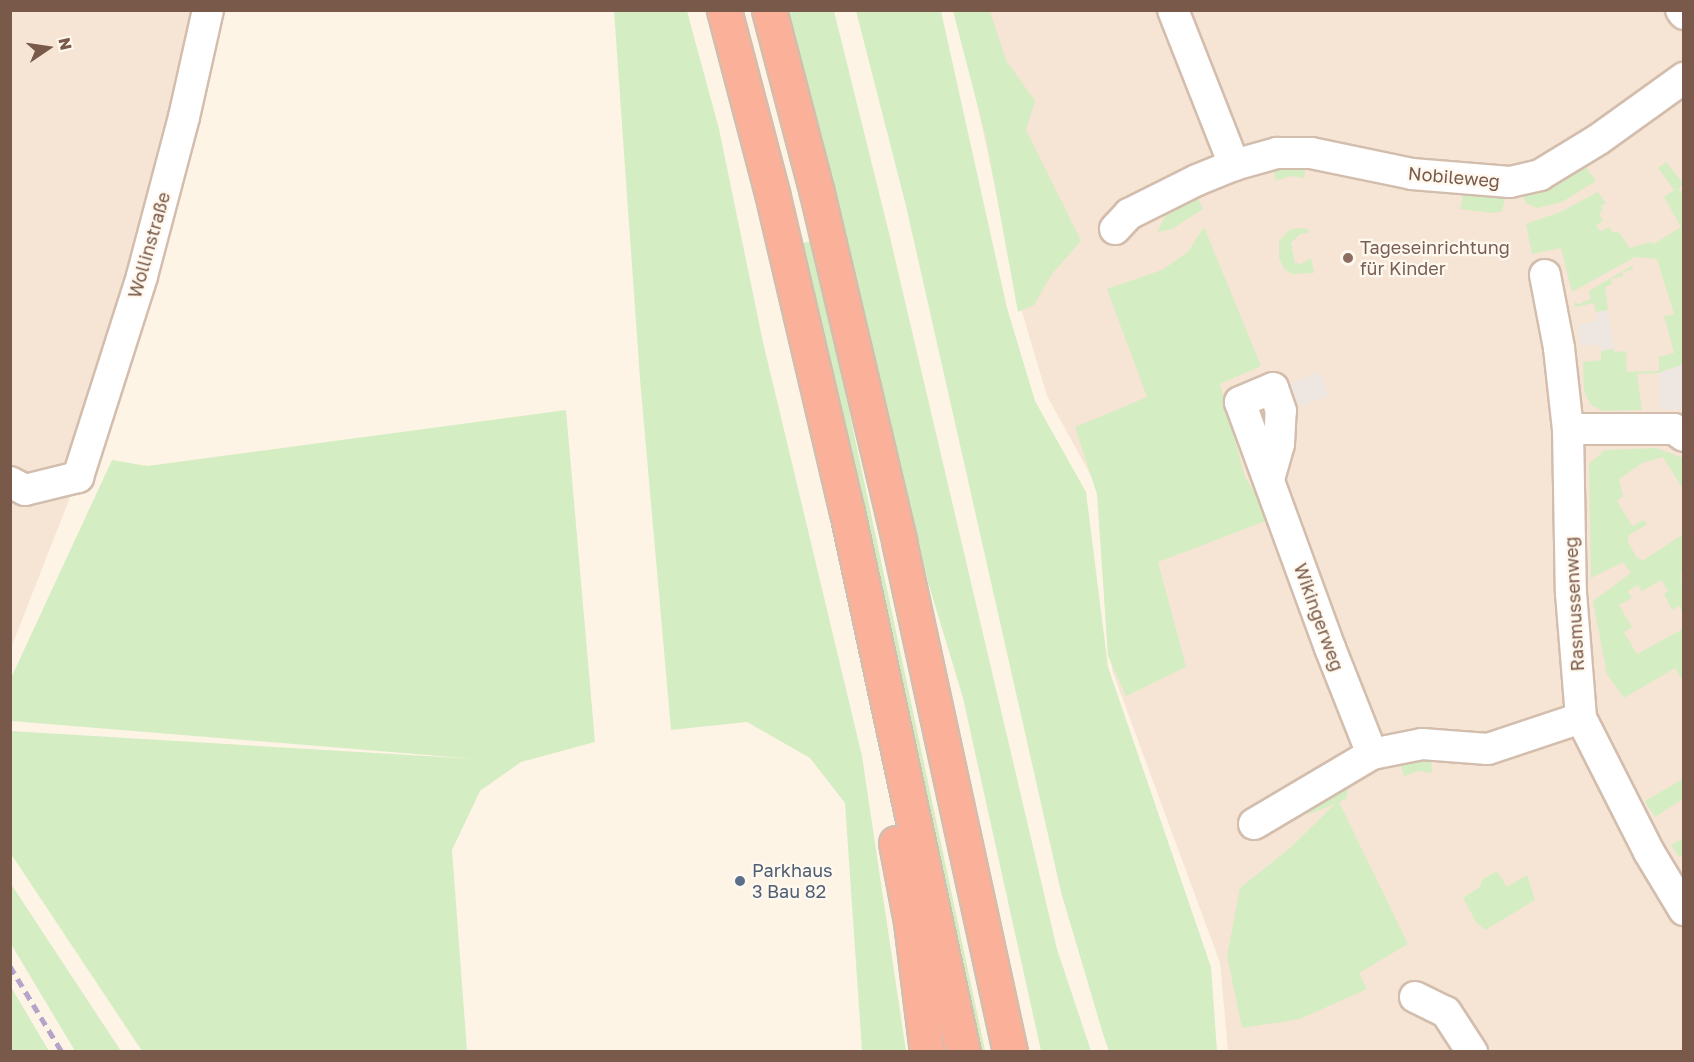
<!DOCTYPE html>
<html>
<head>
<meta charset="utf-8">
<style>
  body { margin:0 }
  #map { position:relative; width:1694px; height:1062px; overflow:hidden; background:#fef4e6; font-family:"Golos Text",sans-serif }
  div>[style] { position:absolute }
  .residential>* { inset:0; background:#f6e5d4 }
  .industrial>* { inset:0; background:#eee6e0; transform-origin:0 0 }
  .green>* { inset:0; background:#d5edc3; transform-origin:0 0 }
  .roads { filter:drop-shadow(2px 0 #d3bdad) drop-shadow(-2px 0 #d3bdad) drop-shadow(0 2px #d3bdad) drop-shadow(0 -2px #d3bdad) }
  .minor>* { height:30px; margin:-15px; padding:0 15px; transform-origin:15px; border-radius:15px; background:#fff }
  .highway>* { height:33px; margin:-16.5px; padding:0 16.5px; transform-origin:16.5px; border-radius:16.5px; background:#fbb199 }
  .rail>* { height:4.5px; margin-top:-2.25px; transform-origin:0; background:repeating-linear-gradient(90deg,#b6a3c9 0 9px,transparent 0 15px) }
  .dots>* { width:16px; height:16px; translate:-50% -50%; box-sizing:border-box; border:3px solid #fff8ee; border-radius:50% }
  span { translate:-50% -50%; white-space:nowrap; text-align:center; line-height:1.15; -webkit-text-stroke:4.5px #fff8ee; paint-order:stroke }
  .street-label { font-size:18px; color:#795949 }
  .education-label { font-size:18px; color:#785e54 }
  .left { translate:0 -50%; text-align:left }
  .service-label { font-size:18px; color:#4e5e75 }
  .frame { position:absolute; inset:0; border:12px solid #795949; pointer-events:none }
  .north { position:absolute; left:18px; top:18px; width:60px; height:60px; -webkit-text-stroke:4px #fff8ee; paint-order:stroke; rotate:77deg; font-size:16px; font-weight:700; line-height:24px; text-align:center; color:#795949 }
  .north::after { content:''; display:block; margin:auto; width:21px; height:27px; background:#795949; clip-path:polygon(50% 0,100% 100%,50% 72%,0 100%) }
</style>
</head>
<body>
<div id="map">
  <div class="residential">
    <i style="clip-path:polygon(11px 11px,208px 11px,78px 477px,11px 648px)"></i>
    <i style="clip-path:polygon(957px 11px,1683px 11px,1683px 1051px,1228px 1051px,1220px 963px,1112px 670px,1100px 492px,1047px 396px,1022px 312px)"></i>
  </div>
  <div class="industrial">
    <i style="clip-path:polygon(1608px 310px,1614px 349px,1601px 351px,1600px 344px,1580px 346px,1578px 324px,1598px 321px,1596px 312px)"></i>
    <i style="clip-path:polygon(1683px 364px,1683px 411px,1660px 409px,1659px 373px)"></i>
    <i style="left:1320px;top:372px;width:25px;height:32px;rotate:69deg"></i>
  </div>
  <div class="green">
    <i style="clip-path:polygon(614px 11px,687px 11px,719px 129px,763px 342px,862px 756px,906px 1051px,862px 1051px,845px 803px,810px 758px,747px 722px,671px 730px,640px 379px)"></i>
    <i style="clip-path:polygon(788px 11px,834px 11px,889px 233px,1057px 949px,1091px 1051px,1041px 1051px,963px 698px,928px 582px,822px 137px)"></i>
    <i style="clip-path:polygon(856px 11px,941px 11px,1007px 308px,1035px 401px,1086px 492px,1108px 667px,1211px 967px,1217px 1051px,1109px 1051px,1103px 1034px,1061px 892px,906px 206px)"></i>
    <i style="clip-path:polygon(953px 11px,990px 11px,1006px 60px,1035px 101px,1026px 130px,1081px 241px,1052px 274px,1034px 305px,1018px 312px,986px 138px)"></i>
    <i style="clip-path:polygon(1307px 160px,1304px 178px,1291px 176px,1276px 181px,1272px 164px)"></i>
    <i style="clip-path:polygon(1666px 162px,1683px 183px,1679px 189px,1684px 195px,1683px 364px,1659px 373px,1637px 374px,1642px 410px,1603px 411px,1591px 405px,1584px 391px,1583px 362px,1601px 360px,1601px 351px,1614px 349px,1615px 352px,1626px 351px,1627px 372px,1659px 371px,1659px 357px,1674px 353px,1664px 316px,1674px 314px,1657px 259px,1635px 257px,1572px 292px,1561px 248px,1532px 254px,1526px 224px,1560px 212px,1598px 192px,1606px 203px,1601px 206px,1603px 210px,1599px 214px,1603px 220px,1596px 226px,1601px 231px,1609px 227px,1613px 233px,1618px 231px,1630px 248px,1650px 242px,1654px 244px,1681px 227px,1664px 197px,1674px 190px,1658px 168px)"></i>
    <i style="clip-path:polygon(1586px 167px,1596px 181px,1562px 202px,1537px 208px,1526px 203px,1521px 194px,1562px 182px)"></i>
    <i style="clip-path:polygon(1464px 191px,1506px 195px,1502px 211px,1493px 213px,1460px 209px)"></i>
    <i style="clip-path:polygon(1196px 193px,1203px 209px,1172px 229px,1157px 232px,1168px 211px)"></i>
    <i style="clip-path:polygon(1204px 227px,1261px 366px,1220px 384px,1245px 477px,1271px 519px,1158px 562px,1186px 667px,1126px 696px,1108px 656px,1097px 494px,1075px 427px,1147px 397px,1107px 289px,1162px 270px,1188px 252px)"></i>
    <i style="clip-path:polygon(1299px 228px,1308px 229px,1309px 233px,1300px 234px,1291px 243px,1295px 263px,1301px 264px,1311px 258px,1314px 273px,1292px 274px,1284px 269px,1279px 258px,1279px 241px,1289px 230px)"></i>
    <i style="left:813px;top:241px;width:829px;height:10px;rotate:78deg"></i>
    <i style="clip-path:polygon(1633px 265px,1632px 270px,1622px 272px,1623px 276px,1611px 279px,1612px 284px,1605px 287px,1608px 310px,1596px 312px,1594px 303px,1575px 307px,1574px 302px,1579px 304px,1591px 299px,1589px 291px)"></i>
    <i style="clip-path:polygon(566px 410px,595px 742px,521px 762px,480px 791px,452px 850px,467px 1051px,142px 1051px,11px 854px,11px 731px,476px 759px,11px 721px,11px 678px,112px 460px,147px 466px)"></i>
    <i style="clip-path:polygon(1656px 448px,1683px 458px,1683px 489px,1663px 457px,1642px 463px,1619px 479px,1623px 496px,1617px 501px,1632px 526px,1644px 520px,1647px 524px,1628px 536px,1628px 542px,1637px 558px,1644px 560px,1683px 534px,1683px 571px,1681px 572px,1683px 613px,1679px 606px,1672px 610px,1664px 594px,1668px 591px,1661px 580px,1642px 591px,1638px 585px,1628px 591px,1632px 598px,1619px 605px,1632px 627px,1624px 632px,1637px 654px,1683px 629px,1683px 681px,1675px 668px,1624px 698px,1607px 674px,1593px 601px,1631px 573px,1623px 562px,1591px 578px,1589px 464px,1605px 450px)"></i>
    <i style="clip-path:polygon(1431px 754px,1432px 773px,1418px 771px,1404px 776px,1398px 758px)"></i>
    <i style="clip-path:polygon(1683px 779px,1683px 799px,1655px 817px,1645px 801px)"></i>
    <i style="clip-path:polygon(1345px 785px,1348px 791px,1346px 799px,1339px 802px,1408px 944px,1359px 973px,1367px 989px,1300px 1019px,1242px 1028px,1227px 956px,1240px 888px,1290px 848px,1335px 804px,1309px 814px,1298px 814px)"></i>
    <i style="clip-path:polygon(1683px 838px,1683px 854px,1679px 857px,1671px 845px)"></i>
    <i style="clip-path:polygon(1497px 871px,1507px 887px,1527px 875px,1535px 900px,1485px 930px,1476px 922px,1463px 898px,1480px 887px,1482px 880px)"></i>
    <i style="clip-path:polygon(10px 884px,11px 884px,121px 1051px,75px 1051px,11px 944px)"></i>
    <i style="clip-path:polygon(10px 987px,11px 987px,49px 1051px,11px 1051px)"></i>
  </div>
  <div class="roads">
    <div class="minor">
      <i style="left:1173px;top:10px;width:167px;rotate:68.5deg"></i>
      <i style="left:1681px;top:10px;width:5px;rotate:53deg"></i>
      <i style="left:1115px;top:229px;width:21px;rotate:-47deg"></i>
      <i style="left:1129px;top:214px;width:76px;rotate:-26.6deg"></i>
      <i style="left:1197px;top:180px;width:40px;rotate:-22deg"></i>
      <i style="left:1234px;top:165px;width:45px;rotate:-15.6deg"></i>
      <i style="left:1277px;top:153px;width:34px"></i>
      <i style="left:1311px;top:153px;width:103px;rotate:11.7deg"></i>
      <i style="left:1412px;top:174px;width:98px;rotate:4.7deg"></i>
      <i style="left:1510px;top:182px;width:31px;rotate:-13deg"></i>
      <i style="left:1540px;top:175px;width:69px;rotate:-31.4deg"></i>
      <i style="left:1599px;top:139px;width:105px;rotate:-35.7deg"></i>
      <i style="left:1545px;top:275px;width:74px;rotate:79.1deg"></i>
      <i style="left:1559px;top:348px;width:81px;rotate:83.7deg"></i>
      <i style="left:1568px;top:429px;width:164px;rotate:89deg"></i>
      <i style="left:1571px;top:593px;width:125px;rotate:85.4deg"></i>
      <i style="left:1581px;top:718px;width:150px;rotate:63.1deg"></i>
      <i style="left:1649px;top:852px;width:68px;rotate:58.9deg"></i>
      <i style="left:1568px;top:429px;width:106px"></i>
      <i style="left:1674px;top:429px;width:12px;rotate:35deg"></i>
      <i style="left:1269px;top:479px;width:36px;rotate:-74deg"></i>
      <i style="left:1279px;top:444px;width:33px;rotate:-87deg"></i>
      <i style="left:1281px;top:411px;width:24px;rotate:-109deg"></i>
      <i style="left:1273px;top:388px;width:36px;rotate:157deg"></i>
      <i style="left:1240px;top:402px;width:262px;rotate:69.9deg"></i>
      <i style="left:1330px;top:648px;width:114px;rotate:68.4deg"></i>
      <i style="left:10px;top:482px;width:17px;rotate:28deg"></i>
      <i style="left:25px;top:490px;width:55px;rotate:-13.8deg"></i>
      <i style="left:78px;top:477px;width:211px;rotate:-72.3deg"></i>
      <i style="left:142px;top:276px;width:164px;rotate:-75.2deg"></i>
      <i style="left:184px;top:117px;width:110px;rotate:-77.4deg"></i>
      <i style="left:1254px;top:824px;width:137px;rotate:-30.7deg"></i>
      <i style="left:1372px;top:754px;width:51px;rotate:-11.3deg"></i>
      <i style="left:1422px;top:744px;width:66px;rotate:4.3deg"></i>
      <i style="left:1488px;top:749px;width:98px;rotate:-18.4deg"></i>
      <i style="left:1415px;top:997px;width:34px;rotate:26deg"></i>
      <i style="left:1446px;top:1012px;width:48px;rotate:57deg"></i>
    </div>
    <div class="highway">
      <i style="left:724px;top:10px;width:189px;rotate:75.3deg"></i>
      <i style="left:772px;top:193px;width:328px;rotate:76.8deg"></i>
      <i style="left:847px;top:512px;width:552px;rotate:77.88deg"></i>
      <i style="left:769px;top:10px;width:189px;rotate:75.3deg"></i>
      <i style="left:817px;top:193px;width:358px;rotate:76.7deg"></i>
      <i style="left:899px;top:541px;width:523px;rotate:77.74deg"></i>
      <i style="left:896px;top:843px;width:80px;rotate:79.2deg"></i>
      <i style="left:911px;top:922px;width:131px;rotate:83deg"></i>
    </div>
  </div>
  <div class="rail">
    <i style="left:10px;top:966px;width:100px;rotate:58.8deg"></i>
  </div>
  <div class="dots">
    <i style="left:1348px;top:258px;background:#8d6e63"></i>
    <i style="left:740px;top:881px;background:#5c6f8a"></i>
  </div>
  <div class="street-label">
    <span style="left:1454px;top:177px;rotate:5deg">Nobileweg</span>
    <span style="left:149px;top:245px;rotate:-74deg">Wollinstraße</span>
    <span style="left:1574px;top:604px;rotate:-93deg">Rasmussenweg</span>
    <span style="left:1319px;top:617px;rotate:70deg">Wikingerweg</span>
  </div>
  <div class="education-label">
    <span class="left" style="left:1360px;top:258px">Tageseinrichtung<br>für Kinder</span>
  </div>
  <div class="service-label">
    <span class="left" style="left:752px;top:881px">Parkhaus<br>3 Bau 82</span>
  </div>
  <div class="frame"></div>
  <div class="north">N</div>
</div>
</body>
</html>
